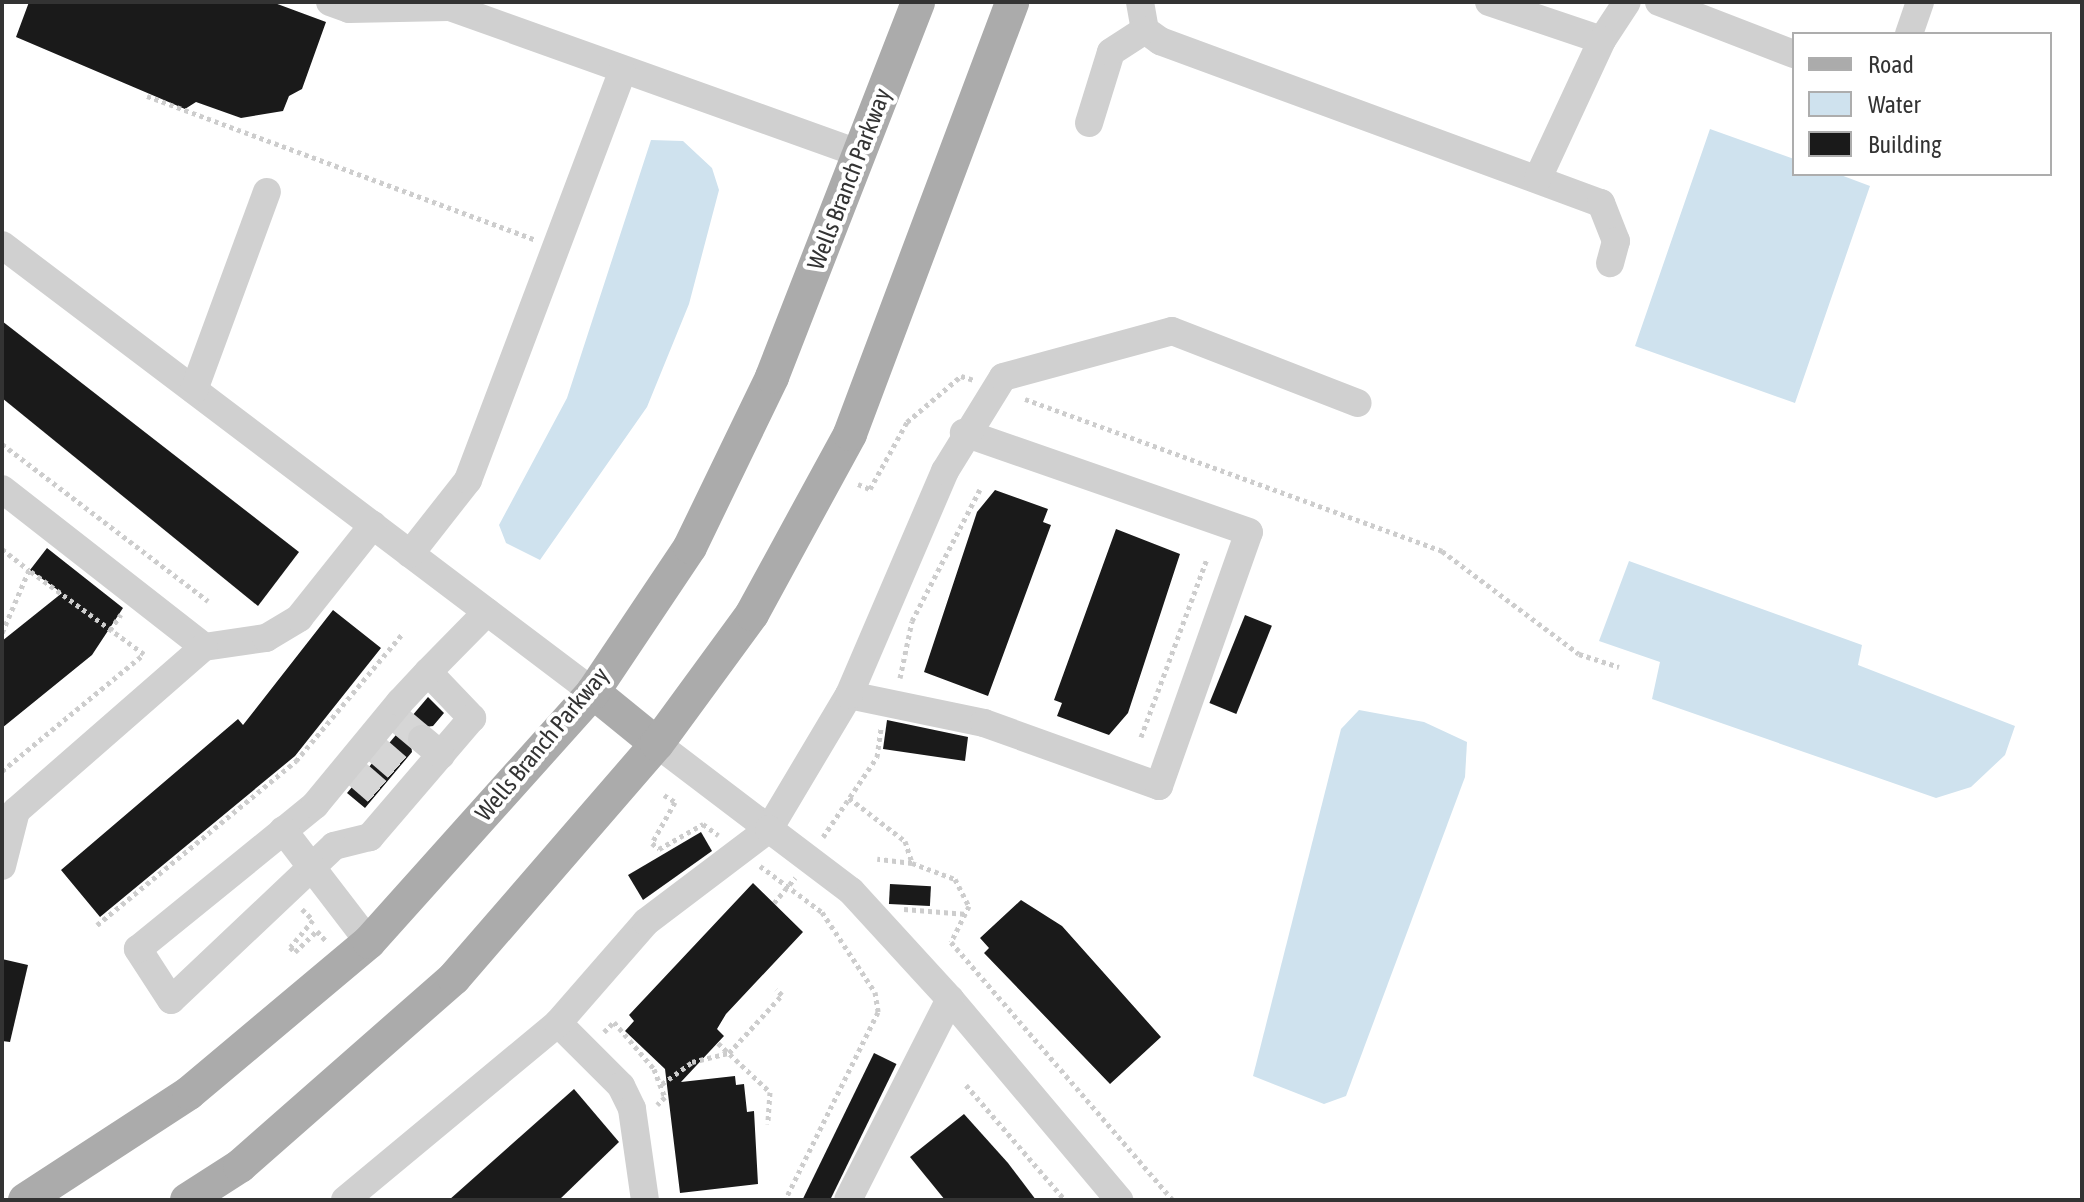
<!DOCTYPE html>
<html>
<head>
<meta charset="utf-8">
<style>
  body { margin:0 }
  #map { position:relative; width:2084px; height:1202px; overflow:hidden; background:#fff; font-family:"Asap Condensed",sans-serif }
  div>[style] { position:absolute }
  .water>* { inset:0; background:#cfe2ee }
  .building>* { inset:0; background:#1a1a1a; transform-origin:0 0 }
  .minor-tunnel>* { height:28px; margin-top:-14px; transform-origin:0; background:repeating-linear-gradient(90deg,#d6d6d6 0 28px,transparent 0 42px) }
  .path>* { height:5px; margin-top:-2.5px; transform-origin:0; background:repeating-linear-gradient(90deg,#cdcdcd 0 4px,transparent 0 8px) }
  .minor>* { height:28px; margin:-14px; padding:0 14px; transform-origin:14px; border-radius:14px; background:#d0d0d0 }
  .major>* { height:34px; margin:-17px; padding:0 17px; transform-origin:17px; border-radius:17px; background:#ababab }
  span { translate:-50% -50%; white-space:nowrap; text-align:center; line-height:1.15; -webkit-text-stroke:8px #fff; paint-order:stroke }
  .street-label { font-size:24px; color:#333 }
  .frame { position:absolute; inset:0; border:4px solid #333; pointer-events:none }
  .legend { position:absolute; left:1792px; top:32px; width:260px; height:144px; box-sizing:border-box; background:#fff; border:2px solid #adadad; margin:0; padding:10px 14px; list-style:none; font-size:24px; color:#333 }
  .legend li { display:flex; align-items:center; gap:16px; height:40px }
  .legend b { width:40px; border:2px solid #adadad }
</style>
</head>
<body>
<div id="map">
  <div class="water">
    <i style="clip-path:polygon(1710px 129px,1794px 159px,1794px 174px,1838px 174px,1870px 186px,1795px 403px,1635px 346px)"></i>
    <i style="clip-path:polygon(651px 140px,683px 141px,712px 168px,719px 190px,689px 304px,647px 407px,540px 560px,506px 543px,499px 525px,567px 398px)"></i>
    <i style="clip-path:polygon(1629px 561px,1862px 645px,1858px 665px,2015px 726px,2005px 755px,1971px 787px,1936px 798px,1652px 699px,1660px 662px,1599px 641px)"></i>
    <i style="clip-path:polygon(1359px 710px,1424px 722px,1467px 742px,1465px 777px,1346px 1096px,1324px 1104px,1253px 1076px,1341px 729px)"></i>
  </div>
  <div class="building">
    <i style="clip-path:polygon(29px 2px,272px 2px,326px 22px,302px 89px,289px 96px,283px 111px,241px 118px,196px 102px,185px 109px,16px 37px)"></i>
    <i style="clip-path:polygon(2px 321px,299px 552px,258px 606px,2px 398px)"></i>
    <i style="clip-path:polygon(995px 490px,1048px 509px,1043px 522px,1051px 525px,988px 696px,924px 672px,977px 512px)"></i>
    <i style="clip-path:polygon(1116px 529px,1180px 554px,1128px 713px,1109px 735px,1057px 716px,1062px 703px,1054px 700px)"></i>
    <i style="clip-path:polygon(47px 548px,123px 608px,92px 655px,2px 728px,2px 641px,62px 593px,30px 570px)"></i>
    <i style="clip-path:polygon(333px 610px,381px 648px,295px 756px,100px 917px,61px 870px,238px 719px,243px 725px)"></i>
    <i style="left:1245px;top:615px;width:29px;height:95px;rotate:22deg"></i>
    <i style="clip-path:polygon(428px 697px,444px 713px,433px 726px,409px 729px,412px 752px,365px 808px,347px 793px)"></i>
    <i style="clip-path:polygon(887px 720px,968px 737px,965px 761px,883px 749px)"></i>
    <i style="clip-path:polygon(701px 832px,712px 851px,643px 900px,628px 875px)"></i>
    <i style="clip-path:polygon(753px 883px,803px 932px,726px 1014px,717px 1029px,724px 1036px,681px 1082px,735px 1076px,736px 1085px,744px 1084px,747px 1112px,754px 1111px,758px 1184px,680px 1193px,665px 1069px,625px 1031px,634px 1021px,629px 1015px)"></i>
    <i style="left:890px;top:884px;width:41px;height:20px;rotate:3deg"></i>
    <i style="clip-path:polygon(1021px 900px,1062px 926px,1161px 1037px,1110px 1084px,984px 953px,989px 948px,980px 938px)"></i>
    <i style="clip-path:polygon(2px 959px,28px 965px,10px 1042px,2px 1041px)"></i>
    <i style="left:874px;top:1053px;width:25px;height:164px;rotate:26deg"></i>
    <i style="clip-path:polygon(574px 1089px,619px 1142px,559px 1200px,449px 1200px)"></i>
    <i style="clip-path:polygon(964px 1114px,1008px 1163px,1036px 1200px,945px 1200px,910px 1157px)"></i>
  </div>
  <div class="minor-tunnel">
    <i style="left:399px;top:720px;width:30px;rotate:40deg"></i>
    <i style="left:376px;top:749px;width:29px;rotate:41deg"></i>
    <i style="left:356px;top:773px;width:29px;rotate:41deg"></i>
  </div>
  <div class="path">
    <i style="left:147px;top:96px;width:413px;rotate:20.3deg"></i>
    <i style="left:1025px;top:399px;width:444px;rotate:20deg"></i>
    <i style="left:1442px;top:551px;width:171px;rotate:36.9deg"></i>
    <i style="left:1579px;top:654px;width:42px;rotate:18deg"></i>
    <i style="left:2px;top:444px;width:259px;rotate:37.3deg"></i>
    <i style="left:858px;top:484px;width:13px;rotate:23deg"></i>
    <i style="left:870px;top:489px;width:77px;rotate:-61.1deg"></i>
    <i style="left:907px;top:422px;width:71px;rotate:-40.4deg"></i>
    <i style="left:961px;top:376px;width:14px;rotate:17deg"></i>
    <i style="left:2px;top:549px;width:34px;rotate:38deg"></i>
    <i style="left:29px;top:570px;width:69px;rotate:113.2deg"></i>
    <i style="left:110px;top:630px;width:19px;rotate:-55deg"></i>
    <i style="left:900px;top:678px;width:58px;rotate:-78.1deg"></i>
    <i style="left:912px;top:621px;width:148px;rotate:-62.7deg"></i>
    <i style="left:1141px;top:737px;width:190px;rotate:-69.7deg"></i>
    <i style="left:2px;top:771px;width:184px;rotate:-39.5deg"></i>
    <i style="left:144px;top:654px;width:142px;rotate:-143.9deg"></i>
    <i style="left:664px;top:795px;width:13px;rotate:32deg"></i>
    <i style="left:675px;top:802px;width:47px;rotate:119.3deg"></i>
    <i style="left:652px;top:843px;width:9px;rotate:41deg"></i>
    <i style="left:659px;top:849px;width:51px;rotate:-29.6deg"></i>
    <i style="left:703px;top:824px;width:19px;rotate:36deg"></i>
    <i style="left:849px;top:798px;width:71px;rotate:37.5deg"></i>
    <i style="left:905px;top:841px;width:23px;rotate:72deg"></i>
    <i style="left:912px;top:863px;width:35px;rotate:-173deg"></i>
    <i style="left:823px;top:837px;width:97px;rotate:-56deg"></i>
    <i style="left:877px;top:757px;width:29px;rotate:-82deg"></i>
    <i style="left:912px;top:863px;width:46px;rotate:20.4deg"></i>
    <i style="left:955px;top:879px;width:30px;rotate:63deg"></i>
    <i style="left:969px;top:906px;width:40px;rotate:116.6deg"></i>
    <i style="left:951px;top:942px;width:340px;rotate:49.3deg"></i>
    <i style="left:760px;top:866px;width:77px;rotate:36.6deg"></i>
    <i style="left:822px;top:912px;width:96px;rotate:56.5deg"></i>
    <i style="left:875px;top:992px;width:20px;rotate:81deg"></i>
    <i style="left:878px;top:1012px;width:210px;rotate:116.3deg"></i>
    <i style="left:774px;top:903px;width:33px;rotate:-50deg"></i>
    <i style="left:302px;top:909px;width:16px;rotate:45deg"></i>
    <i style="left:313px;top:920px;width:35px;rotate:130deg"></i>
    <i style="left:290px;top:947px;width:7px;rotate:45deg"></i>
    <i style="left:295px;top:952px;width:30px;rotate:-44deg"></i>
    <i style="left:317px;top:931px;width:13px;rotate:48deg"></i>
    <i style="left:904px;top:909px;width:63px;rotate:4.5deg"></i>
    <i style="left:97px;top:925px;width:258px;rotate:-39.5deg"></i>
    <i style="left:296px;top:761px;width:167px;rotate:-50.1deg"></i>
    <i style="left:604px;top:1032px;width:14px;rotate:-45deg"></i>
    <i style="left:614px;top:1022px;width:62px;rotate:49.6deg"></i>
    <i style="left:654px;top:1069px;width:30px;rotate:69deg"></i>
    <i style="left:665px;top:1097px;width:11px;rotate:135deg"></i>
    <i style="left:718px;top:1043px;width:71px;rotate:43.3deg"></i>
    <i style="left:770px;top:1092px;width:32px;rotate:94deg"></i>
    <i style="left:662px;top:1084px;width:37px;rotate:-36deg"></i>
    <i style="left:692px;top:1062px;width:38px;rotate:-14deg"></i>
    <i style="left:729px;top:1053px;width:79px;rotate:-47.6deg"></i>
    <i style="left:782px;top:995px;width:8px;rotate:-135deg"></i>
    <i style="left:966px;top:1085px;width:152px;rotate:49.3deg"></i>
  </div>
  <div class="minor">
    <i style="left:330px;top:2px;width:20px;rotate:20deg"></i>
    <i style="left:349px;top:9px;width:100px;rotate:-1.1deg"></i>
    <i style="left:436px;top:2px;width:450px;rotate:19.7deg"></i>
    <i style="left:1140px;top:2px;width:28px;rotate:80deg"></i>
    <i style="left:1145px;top:30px;width:19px;rotate:36deg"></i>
    <i style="left:1160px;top:41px;width:470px;rotate:20.2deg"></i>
    <i style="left:1601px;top:203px;width:41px;rotate:68.5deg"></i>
    <i style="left:1616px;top:241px;width:23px;rotate:105deg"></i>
    <i style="left:1489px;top:2px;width:119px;rotate:18.6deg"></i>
    <i style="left:1602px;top:40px;width:45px;rotate:-56.7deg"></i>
    <i style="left:1659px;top:2px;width:145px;rotate:21.1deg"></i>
    <i style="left:1909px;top:34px;width:34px;rotate:-71deg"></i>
    <i style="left:1089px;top:123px;width:74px;rotate:-72.8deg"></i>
    <i style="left:1111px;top:52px;width:40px;rotate:-32.9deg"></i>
    <i style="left:1538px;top:178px;width:152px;rotate:-65.1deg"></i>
    <i style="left:2px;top:245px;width:741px;rotate:37.1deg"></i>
    <i style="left:194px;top:390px;width:211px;rotate:-69.8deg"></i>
    <i style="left:2px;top:489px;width:256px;rotate:38deg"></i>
    <i style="left:204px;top:647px;width:63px;rotate:-8.3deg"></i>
    <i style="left:266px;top:638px;width:39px;rotate:-31deg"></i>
    <i style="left:299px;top:618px;width:119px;rotate:-51.5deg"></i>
    <i style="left:410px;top:554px;width:94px;rotate:-51.9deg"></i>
    <i style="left:468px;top:480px;width:436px;rotate:-69.3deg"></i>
    <i style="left:428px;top:672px;width:64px;rotate:46.3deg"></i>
    <i style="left:472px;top:718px;width:157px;rotate:130.6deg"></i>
    <i style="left:370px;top:837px;width:37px;rotate:166deg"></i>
    <i style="left:334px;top:846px;width:224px;rotate:136.6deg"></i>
    <i style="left:171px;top:1000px;width:61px;rotate:-122.9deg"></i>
    <i style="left:138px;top:949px;width:228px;rotate:-39.1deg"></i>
    <i style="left:315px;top:805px;width:134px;rotate:-50.5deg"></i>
    <i style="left:400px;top:702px;width:41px;rotate:-47deg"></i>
    <i style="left:428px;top:672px;width:84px;rotate:-45.5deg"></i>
    <i style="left:849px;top:695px;width:138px;rotate:11.7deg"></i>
    <i style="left:984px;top:723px;width:186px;rotate:19.8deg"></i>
    <i style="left:1159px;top:786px;width:269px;rotate:-70.5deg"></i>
    <i style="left:1249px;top:532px;width:302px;rotate:-160.8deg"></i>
    <i style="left:422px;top:739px;width:25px;rotate:40deg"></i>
    <i style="left:657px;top:744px;width:141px;rotate:37.2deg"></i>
    <i style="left:769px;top:829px;width:156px;rotate:-59.2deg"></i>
    <i style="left:849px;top:695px;width:244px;rotate:-66.8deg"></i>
    <i style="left:945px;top:471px;width:110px;rotate:-58.3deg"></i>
    <i style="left:1003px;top:377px;width:175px;rotate:-15.2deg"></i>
    <i style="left:1172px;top:331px;width:199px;rotate:21.2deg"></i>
    <i style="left:283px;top:830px;width:141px;rotate:52.5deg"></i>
    <i style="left:2px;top:866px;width:57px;rotate:-75.7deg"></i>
    <i style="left:16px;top:811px;width:249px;rotate:-41.1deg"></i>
    <i style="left:950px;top:999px;width:263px;rotate:49.9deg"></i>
    <i style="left:558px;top:1023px;width:89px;rotate:45deg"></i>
    <i style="left:621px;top:1086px;width:25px;rotate:64deg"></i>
    <i style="left:632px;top:1109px;width:92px;rotate:81.9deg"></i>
    <i style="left:345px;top:1200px;width:277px;rotate:-39.7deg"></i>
    <i style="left:558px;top:1023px;width:134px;rotate:-48.9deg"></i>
    <i style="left:646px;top:922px;width:154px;rotate:-37.1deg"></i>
    <i style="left:769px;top:829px;width:103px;rotate:37.1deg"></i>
    <i style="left:851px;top:891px;width:147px;rotate:47.5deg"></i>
    <i style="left:950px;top:999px;width:225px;rotate:116.9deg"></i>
  </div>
  <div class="major">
    <i style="left:593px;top:692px;width:82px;rotate:39.1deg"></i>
    <i style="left:25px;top:1200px;width:196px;rotate:-33.1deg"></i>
    <i style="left:189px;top:1093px;width:235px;rotate:-40deg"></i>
    <i style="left:369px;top:942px;width:336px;rotate:-48.1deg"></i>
    <i style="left:593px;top:692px;width:174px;rotate:-56.2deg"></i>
    <i style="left:690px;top:547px;width:189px;rotate:-64.2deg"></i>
    <i style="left:772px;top:377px;width:402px;rotate:-68.7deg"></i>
    <i style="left:187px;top:1200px;width:63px;rotate:-32.7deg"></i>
    <i style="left:240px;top:1166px;width:285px;rotate:-41.3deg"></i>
    <i style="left:454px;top:978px;width:310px;rotate:-49.1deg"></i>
    <i style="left:657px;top:744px;width:161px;rotate:-53.8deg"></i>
    <i style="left:752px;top:614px;width:205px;rotate:-61.4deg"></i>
    <i style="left:850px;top:434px;width:461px;rotate:-69.4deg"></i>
  </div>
  <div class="street-label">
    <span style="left:849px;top:179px;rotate:-69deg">Wells Branch Parkway</span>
    <span style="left:542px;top:744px;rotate:-50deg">Wells Branch Parkway</span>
  </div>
  <div class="frame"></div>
  <ul class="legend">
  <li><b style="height:10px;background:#ababab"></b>Road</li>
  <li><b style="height:22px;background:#cfe2ee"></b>Water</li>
  <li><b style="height:22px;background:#1a1a1a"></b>Building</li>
  </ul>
</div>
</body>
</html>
